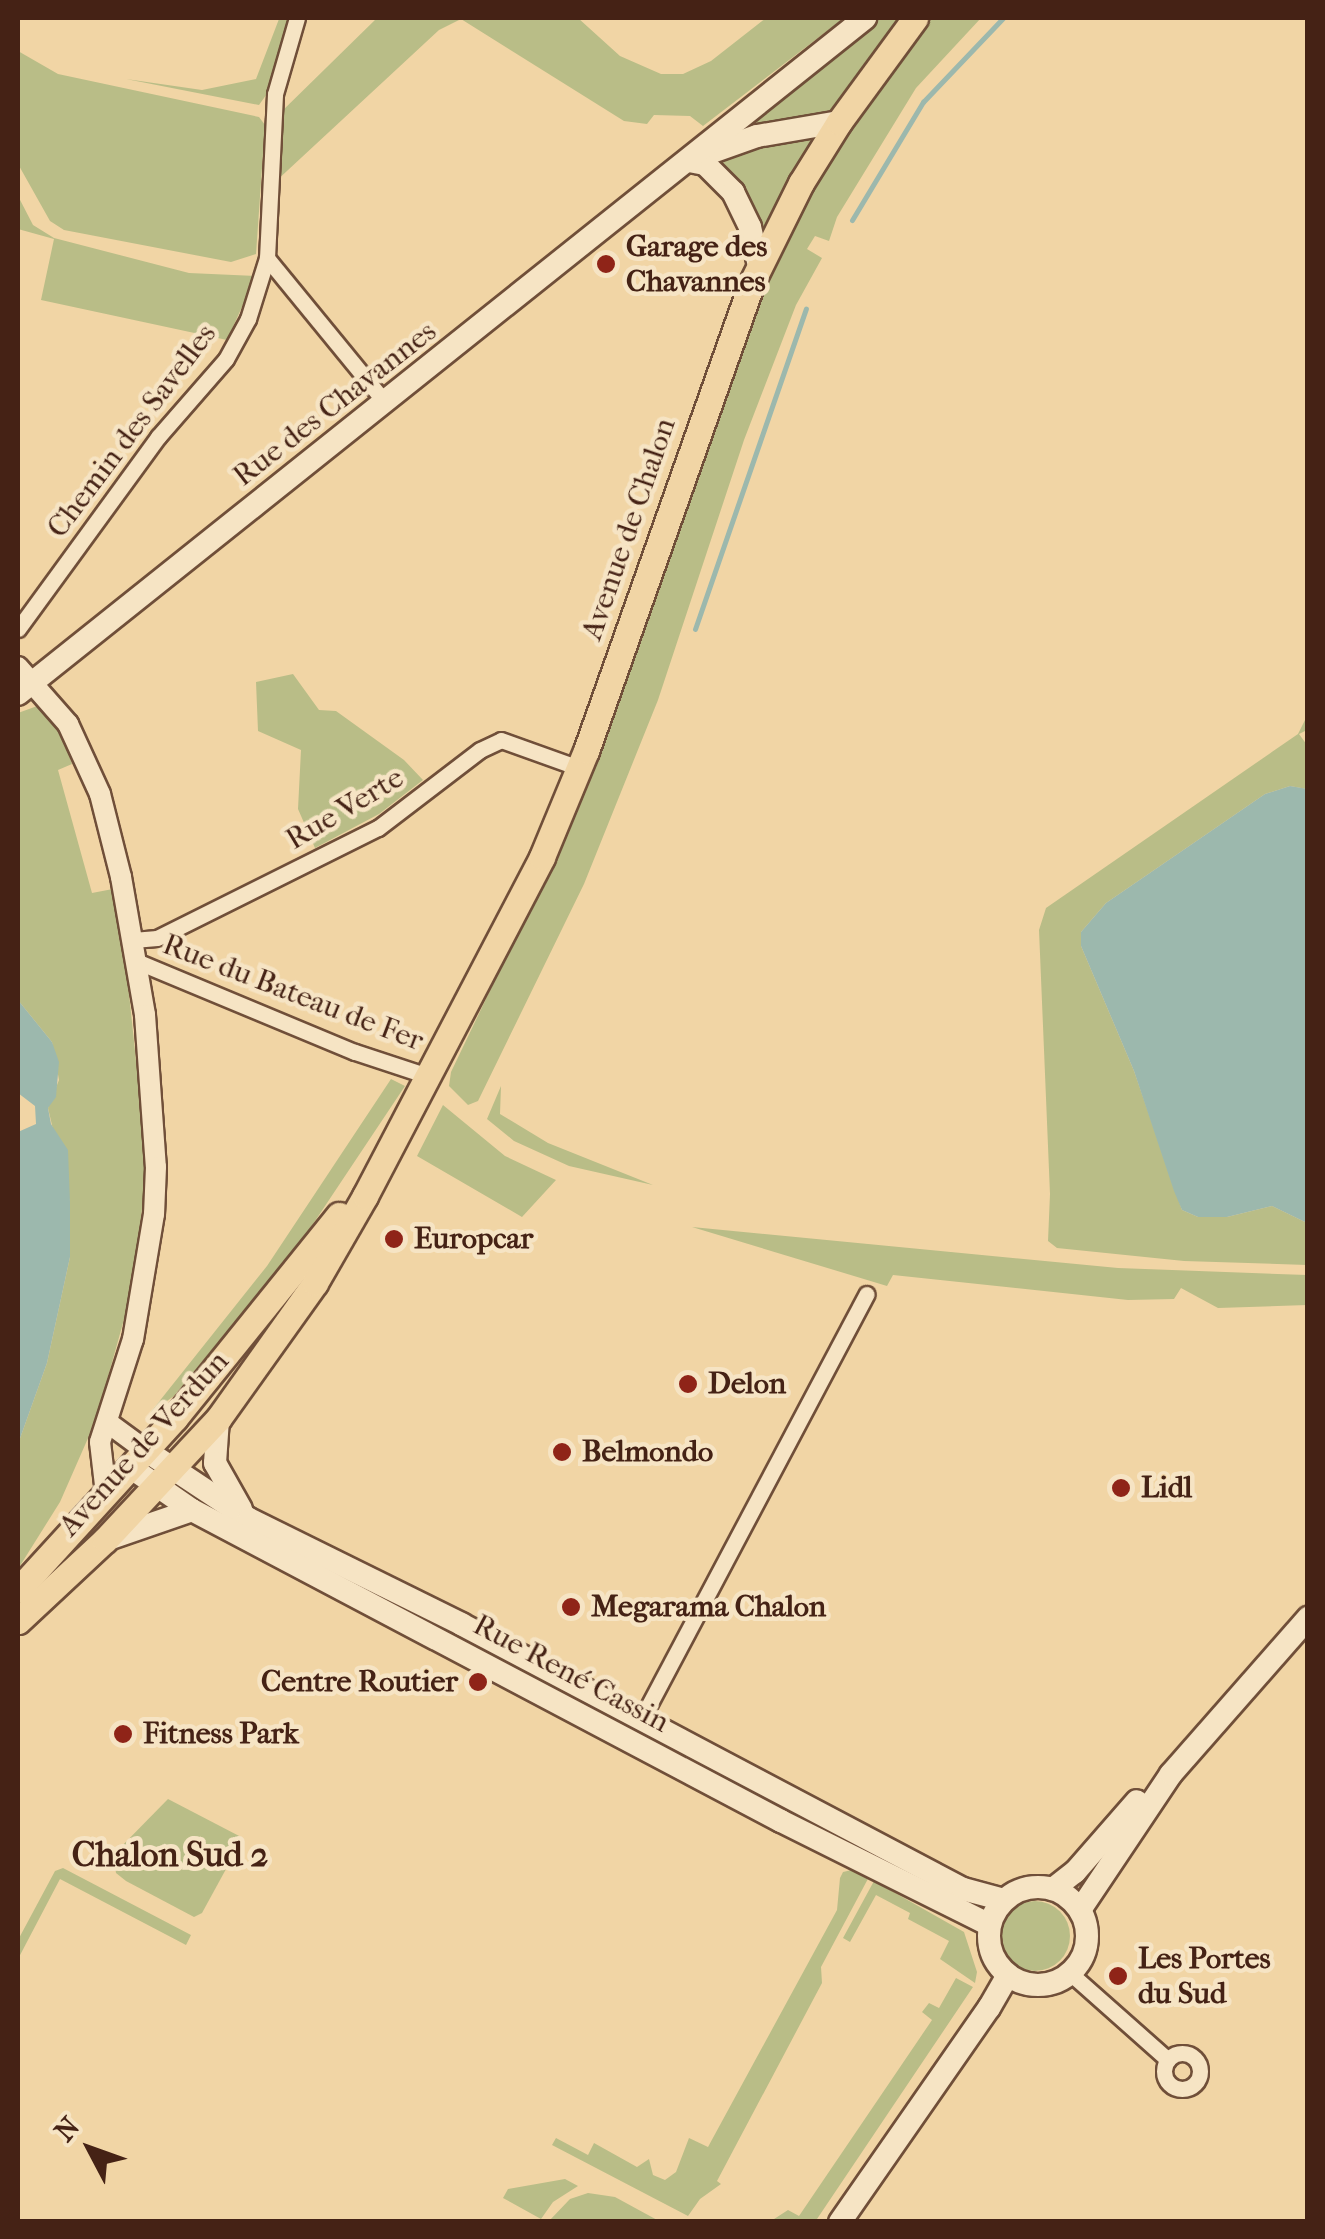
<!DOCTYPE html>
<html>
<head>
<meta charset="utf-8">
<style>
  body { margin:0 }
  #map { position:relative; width:1325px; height:2239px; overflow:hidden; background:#f1d5a5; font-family:"IM FELL French Canon",serif }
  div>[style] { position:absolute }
  .green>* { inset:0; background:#b9bd87 }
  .round { border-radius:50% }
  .water>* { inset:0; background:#9cb8ad }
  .stream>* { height:5px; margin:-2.5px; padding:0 2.5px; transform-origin:2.5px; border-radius:2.5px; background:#9cb8ad }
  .roads { filter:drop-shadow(2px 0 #704f39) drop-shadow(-2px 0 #704f39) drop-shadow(0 2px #704f39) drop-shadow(0 -2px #704f39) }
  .minor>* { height:15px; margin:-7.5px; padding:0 7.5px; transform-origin:7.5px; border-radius:7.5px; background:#f6e4c4 }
  .minor>.ring { margin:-7.5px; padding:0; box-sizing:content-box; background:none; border:15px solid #f6e4c4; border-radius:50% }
  .tertiary>* { height:20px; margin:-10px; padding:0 10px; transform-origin:10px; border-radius:10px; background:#f6e4c4 }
  .secondary>* { height:22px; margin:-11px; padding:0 11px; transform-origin:11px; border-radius:11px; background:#f6e4c4 }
  .secondary>.ring { margin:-11px; padding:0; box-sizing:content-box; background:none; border:22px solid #f6e4c4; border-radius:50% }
  .primary>* { height:25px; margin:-12.5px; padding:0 12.5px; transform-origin:12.5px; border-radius:12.5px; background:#f1d5a5 }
  .dots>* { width:28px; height:28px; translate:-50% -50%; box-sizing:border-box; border:5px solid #f6e4c4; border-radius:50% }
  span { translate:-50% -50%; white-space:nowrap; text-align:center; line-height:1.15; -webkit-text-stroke:9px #f6e4c4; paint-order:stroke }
  .poi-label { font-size:30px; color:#452215; font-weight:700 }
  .left { translate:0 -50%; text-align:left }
  .right { translate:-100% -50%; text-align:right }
  .street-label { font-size:30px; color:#452215 }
  .quarter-label { font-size:35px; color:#452215; font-weight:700 }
  .frame { position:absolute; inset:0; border:20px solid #452215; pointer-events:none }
  .north { position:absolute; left:40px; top:2099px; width:100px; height:100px; -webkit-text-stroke:8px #f6e4c4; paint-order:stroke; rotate:311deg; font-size:28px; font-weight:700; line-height:40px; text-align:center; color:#452215 }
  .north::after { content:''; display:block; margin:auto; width:35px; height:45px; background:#452215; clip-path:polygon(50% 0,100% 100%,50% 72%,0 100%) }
</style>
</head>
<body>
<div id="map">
  <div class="green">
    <i style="clip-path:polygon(291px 18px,269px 91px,259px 105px,126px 79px,202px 90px,256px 79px,279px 19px)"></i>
    <i style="clip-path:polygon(377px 18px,578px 18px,620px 56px,661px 74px,683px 74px,711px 61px,766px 18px,844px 18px,703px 126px,690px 116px,654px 115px,647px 124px,624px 121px,461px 19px,439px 30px,274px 183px,277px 116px)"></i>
    <i style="clip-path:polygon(872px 18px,902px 18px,828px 120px,731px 139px)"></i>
    <i style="clip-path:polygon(932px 18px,981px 18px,916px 88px,837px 217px,829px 241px,815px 236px,807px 249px,822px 258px,796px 305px,744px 440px,658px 700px,584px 884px,478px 1101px,468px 1105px,449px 1086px,451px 1072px,567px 830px,622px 694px,770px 267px,815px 188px,899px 57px)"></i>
    <i style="clip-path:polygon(18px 51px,58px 74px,259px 117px,265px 125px,256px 254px,231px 262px,64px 230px,50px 221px,18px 164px)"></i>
    <i style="clip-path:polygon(810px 136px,815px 140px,763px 236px,741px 189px,722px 161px,728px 151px)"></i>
    <i style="clip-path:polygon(18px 196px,33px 225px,54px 238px,189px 273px,256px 276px,227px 340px,41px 300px,54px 239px,18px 229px)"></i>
    <i style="clip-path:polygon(293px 674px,319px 710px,336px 711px,404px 760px,423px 780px,379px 814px,315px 848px,298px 809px,301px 750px,258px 731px,256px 682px)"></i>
    <i style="clip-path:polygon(40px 705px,60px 731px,72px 764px,58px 770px,92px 893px,118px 888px,147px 1166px,133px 1287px,96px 1420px,60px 1502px,18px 1569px,18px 1444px,47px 1363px,70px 1257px,70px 1202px,48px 1108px,59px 1080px,52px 1042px,18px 1000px,18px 713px)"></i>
    <i style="clip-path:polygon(1307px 716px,1307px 730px,1299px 734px,1307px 745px,1307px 789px,1290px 786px,1265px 794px,1106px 903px,1081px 932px,1081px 946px,1134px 1071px,1182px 1210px,1198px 1217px,1227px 1217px,1272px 1206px,1307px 1223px,1307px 1265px,1184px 1261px,1057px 1248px,1048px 1241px,1050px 1194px,1039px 930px,1046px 908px,1298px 734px)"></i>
    <i style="clip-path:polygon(391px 1079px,405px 1086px,303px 1239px,174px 1396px,150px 1413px,267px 1266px)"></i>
    <i style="clip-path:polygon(501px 1086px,500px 1114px,548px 1143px,653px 1185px,569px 1166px,514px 1141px,487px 1119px)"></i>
    <i style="clip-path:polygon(443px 1105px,505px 1156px,556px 1180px,522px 1217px,417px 1156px)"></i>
    <i style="clip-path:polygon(692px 1227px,1118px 1268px,1307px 1275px,1307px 1305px,1218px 1308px,1181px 1288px,1174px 1299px,1128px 1300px,893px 1275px,887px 1286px)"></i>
    <i style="clip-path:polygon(168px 1799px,243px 1838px,202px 1913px,194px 1917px,126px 1881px,116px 1873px,114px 1860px,116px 1852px)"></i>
    <i style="clip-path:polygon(63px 1868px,191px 1935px,186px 1945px,60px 1879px,18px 1959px,18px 1940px,55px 1871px)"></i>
    <i style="clip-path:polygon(856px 1869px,870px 1875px,821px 1967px,822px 1983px,717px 2181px,721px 2184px,700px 2199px,688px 2216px,552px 2145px,556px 2138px,588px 2155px,594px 2143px,637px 2167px,649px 2159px,653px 2175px,665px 2180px,676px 2172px,689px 2138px,708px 2147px,837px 1910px,840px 1878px,843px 1872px)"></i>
    <i style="clip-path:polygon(874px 1881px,964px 1932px,977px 1972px,975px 1983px,940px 1959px,949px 1941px,908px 1919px,910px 1913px,876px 1895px,850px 1942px,843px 1938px)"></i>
    <i class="round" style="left:1000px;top:1901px;width:70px;height:70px"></i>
    <i style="clip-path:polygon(956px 1978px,973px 1987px,817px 2219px,771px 2221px,788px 2210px,799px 2216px,932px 2020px,922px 2012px,929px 2003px,939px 2008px)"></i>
    <i style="clip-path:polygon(565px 2179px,578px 2186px,553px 2202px,541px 2219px,503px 2198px,508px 2189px)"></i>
    <i style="clip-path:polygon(588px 2193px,615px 2197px,659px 2221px,549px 2221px,570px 2199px)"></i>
  </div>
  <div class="water">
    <i style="clip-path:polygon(1290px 786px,1308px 789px,1307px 1223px,1272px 1206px,1227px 1217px,1198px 1217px,1182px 1210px,1174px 1191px,1134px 1071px,1081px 946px,1081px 932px,1106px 903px,1265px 794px)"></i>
    <i style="clip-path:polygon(18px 1000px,52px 1042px,59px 1062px,56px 1097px,48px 1108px,51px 1124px,68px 1150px,70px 1202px,70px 1257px,47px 1363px,18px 1444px,18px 1132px,36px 1124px,35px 1106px,18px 1093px)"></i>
  </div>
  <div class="stream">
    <i style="left:852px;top:220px;width:138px;rotate:-59deg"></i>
    <i style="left:923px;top:102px;width:116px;rotate:-46.4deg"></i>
    <i style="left:695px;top:629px;width:339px;rotate:-70.9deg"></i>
  </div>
  <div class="roads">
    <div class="minor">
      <i style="left:267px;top:258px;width:186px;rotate:50.7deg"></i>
      <i style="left:18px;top:629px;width:238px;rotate:-53.9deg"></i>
      <i style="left:158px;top:437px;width:103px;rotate:-48.9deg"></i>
      <i style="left:226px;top:359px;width:46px;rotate:-61.2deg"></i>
      <i style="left:248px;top:319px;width:64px;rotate:-72.7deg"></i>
      <i style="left:267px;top:258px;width:164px;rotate:-87.2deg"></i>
      <i style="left:275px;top:94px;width:79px;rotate:-73.9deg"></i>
      <i style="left:133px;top:940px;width:24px;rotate:-5deg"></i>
      <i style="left:157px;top:938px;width:247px;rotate:-26.5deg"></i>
      <i style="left:378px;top:828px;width:128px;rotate:-37.4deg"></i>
      <i style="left:480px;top:750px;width:23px;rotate:-25deg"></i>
      <i style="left:501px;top:740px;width:83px;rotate:19.7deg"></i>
      <i style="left:136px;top:961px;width:237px;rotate:22.6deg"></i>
      <i style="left:355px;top:1052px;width:80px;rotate:18.2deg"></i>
      <i style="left:641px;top:1720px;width:482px;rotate:-62.1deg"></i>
      <i style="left:1070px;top:1973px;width:131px;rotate:41.6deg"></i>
      <i class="ring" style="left:1164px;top:2053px;width:21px;height:21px"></i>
    </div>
    <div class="tertiary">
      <i style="left:18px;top:667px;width:76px;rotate:48.7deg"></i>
      <i style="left:68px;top:724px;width:77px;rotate:65.4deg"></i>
      <i style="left:100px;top:794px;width:86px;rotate:75.8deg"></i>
      <i style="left:121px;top:877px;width:140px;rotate:80.1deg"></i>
      <i style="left:145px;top:1015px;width:152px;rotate:85.9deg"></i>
      <i style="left:156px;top:1167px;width:47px;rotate:92.4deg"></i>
      <i style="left:154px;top:1214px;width:127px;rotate:99.5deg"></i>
      <i style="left:133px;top:1339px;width:108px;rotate:107.8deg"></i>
      <i style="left:100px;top:1442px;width:52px;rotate:83.4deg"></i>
      <i style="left:107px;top:1422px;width:47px;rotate:36.4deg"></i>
    </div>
    <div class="secondary">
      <i style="left:701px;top:156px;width:59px;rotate:-19.7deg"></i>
      <i style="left:757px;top:136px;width:83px;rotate:-9.7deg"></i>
      <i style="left:689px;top:161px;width:16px;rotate:11deg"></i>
      <i style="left:705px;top:164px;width:40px;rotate:45deg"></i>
      <i style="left:733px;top:192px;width:39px;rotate:64deg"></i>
      <i style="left:750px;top:227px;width:40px;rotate:77deg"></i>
      <i style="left:18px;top:694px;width:1084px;rotate:-38.59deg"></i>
      <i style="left:218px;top:1419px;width:44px;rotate:93.9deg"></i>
      <i style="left:215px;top:1463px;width:53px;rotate:60.5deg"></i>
      <i style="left:145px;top:1450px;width:125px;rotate:33.6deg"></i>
      <i style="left:249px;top:1519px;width:237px;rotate:26.3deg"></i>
      <i style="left:461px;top:1624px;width:568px;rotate:27.83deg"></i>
      <i style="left:963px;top:1889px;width:42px;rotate:15deg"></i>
      <i style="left:130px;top:1467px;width:75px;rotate:34.7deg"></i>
      <i style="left:192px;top:1510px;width:666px;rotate:27.83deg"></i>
      <i style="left:781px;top:1821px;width:233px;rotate:26.5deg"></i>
      <i style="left:105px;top:1540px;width:92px;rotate:-19deg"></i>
      <i class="ring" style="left:989px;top:1887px;width:76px;height:76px"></i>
      <i style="left:1053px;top:1889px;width:28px;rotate:-38deg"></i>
      <i style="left:1075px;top:1872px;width:94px;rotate:-48.9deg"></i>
      <i style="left:1080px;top:1910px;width:164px;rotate:-56.2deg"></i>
      <i style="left:1171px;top:1774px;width:208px;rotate:-48.7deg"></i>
      <i style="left:840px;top:2222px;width:261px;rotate:-55.2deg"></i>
      <i style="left:989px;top:2008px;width:38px;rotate:-60deg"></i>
    </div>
    <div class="primary">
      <i style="left:18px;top:1590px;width:233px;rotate:-47.6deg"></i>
      <i style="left:175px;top:1418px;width:261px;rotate:-51.1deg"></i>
      <i style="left:18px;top:1621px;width:119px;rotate:-43deg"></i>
      <i style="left:105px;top:1540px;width:166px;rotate:-47deg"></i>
      <i style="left:218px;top:1419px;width:167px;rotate:-54.5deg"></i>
      <i style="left:315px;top:1283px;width:100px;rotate:-60.1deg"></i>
      <i style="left:365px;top:1196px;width:382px;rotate:-62.4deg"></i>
      <i style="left:542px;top:857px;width:115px;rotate:-67.5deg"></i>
      <i style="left:586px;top:751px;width:495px;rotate:-70.5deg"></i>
      <i style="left:751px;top:284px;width:113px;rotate:-63.7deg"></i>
      <i style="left:801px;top:183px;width:72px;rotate:-58.1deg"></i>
      <i style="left:839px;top:122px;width:129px;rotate:-53.8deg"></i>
    </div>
  </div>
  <div class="dots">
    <i style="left:606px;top:264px;background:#8f2418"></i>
    <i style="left:394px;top:1239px;background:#8f2418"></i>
    <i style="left:688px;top:1384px;background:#8f2418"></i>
    <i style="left:562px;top:1452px;background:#8f2418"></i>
    <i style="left:1121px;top:1488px;background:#8f2418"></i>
    <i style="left:571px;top:1607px;background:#8f2418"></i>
    <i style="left:478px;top:1682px;background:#8f2418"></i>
    <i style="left:123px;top:1734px;background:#8f2418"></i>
    <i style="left:1118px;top:1976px;background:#8f2418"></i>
  </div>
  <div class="poi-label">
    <span class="left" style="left:626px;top:264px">Garage des<br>Chavannes</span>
    <span class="left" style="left:414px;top:1239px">Europcar</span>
    <span class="left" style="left:708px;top:1384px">Delon</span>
    <span class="left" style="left:582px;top:1452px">Belmondo</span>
    <span class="left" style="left:1141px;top:1488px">Lidl</span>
    <span class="left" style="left:591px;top:1607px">Megarama Chalon</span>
    <span class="right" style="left:458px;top:1682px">Centre Routier</span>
    <span class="left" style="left:143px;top:1734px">Fitness Park</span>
    <span class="left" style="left:1138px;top:1976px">Les Portes<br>du Sud</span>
  </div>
  <div class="street-label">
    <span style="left:335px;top:404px;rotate:-38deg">Rue des Chavannes</span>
    <span style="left:132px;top:431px;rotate:-53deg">Chemin des Savelles</span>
    <span style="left:629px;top:529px;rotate:-71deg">Avenue de Chalon</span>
    <span style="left:345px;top:809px;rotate:-31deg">Rue Verte</span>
    <span style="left:293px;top:993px;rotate:21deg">Rue du Bateau de Fer</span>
    <span style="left:144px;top:1444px;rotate:-48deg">Avenue de Verdun</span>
    <span style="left:571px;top:1674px;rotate:28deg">Rue René Cassin</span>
  </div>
  <div class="quarter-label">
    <span style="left:170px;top:1855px">Chalon Sud 2</span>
  </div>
  <div class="frame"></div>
  <div class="north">N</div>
</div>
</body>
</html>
